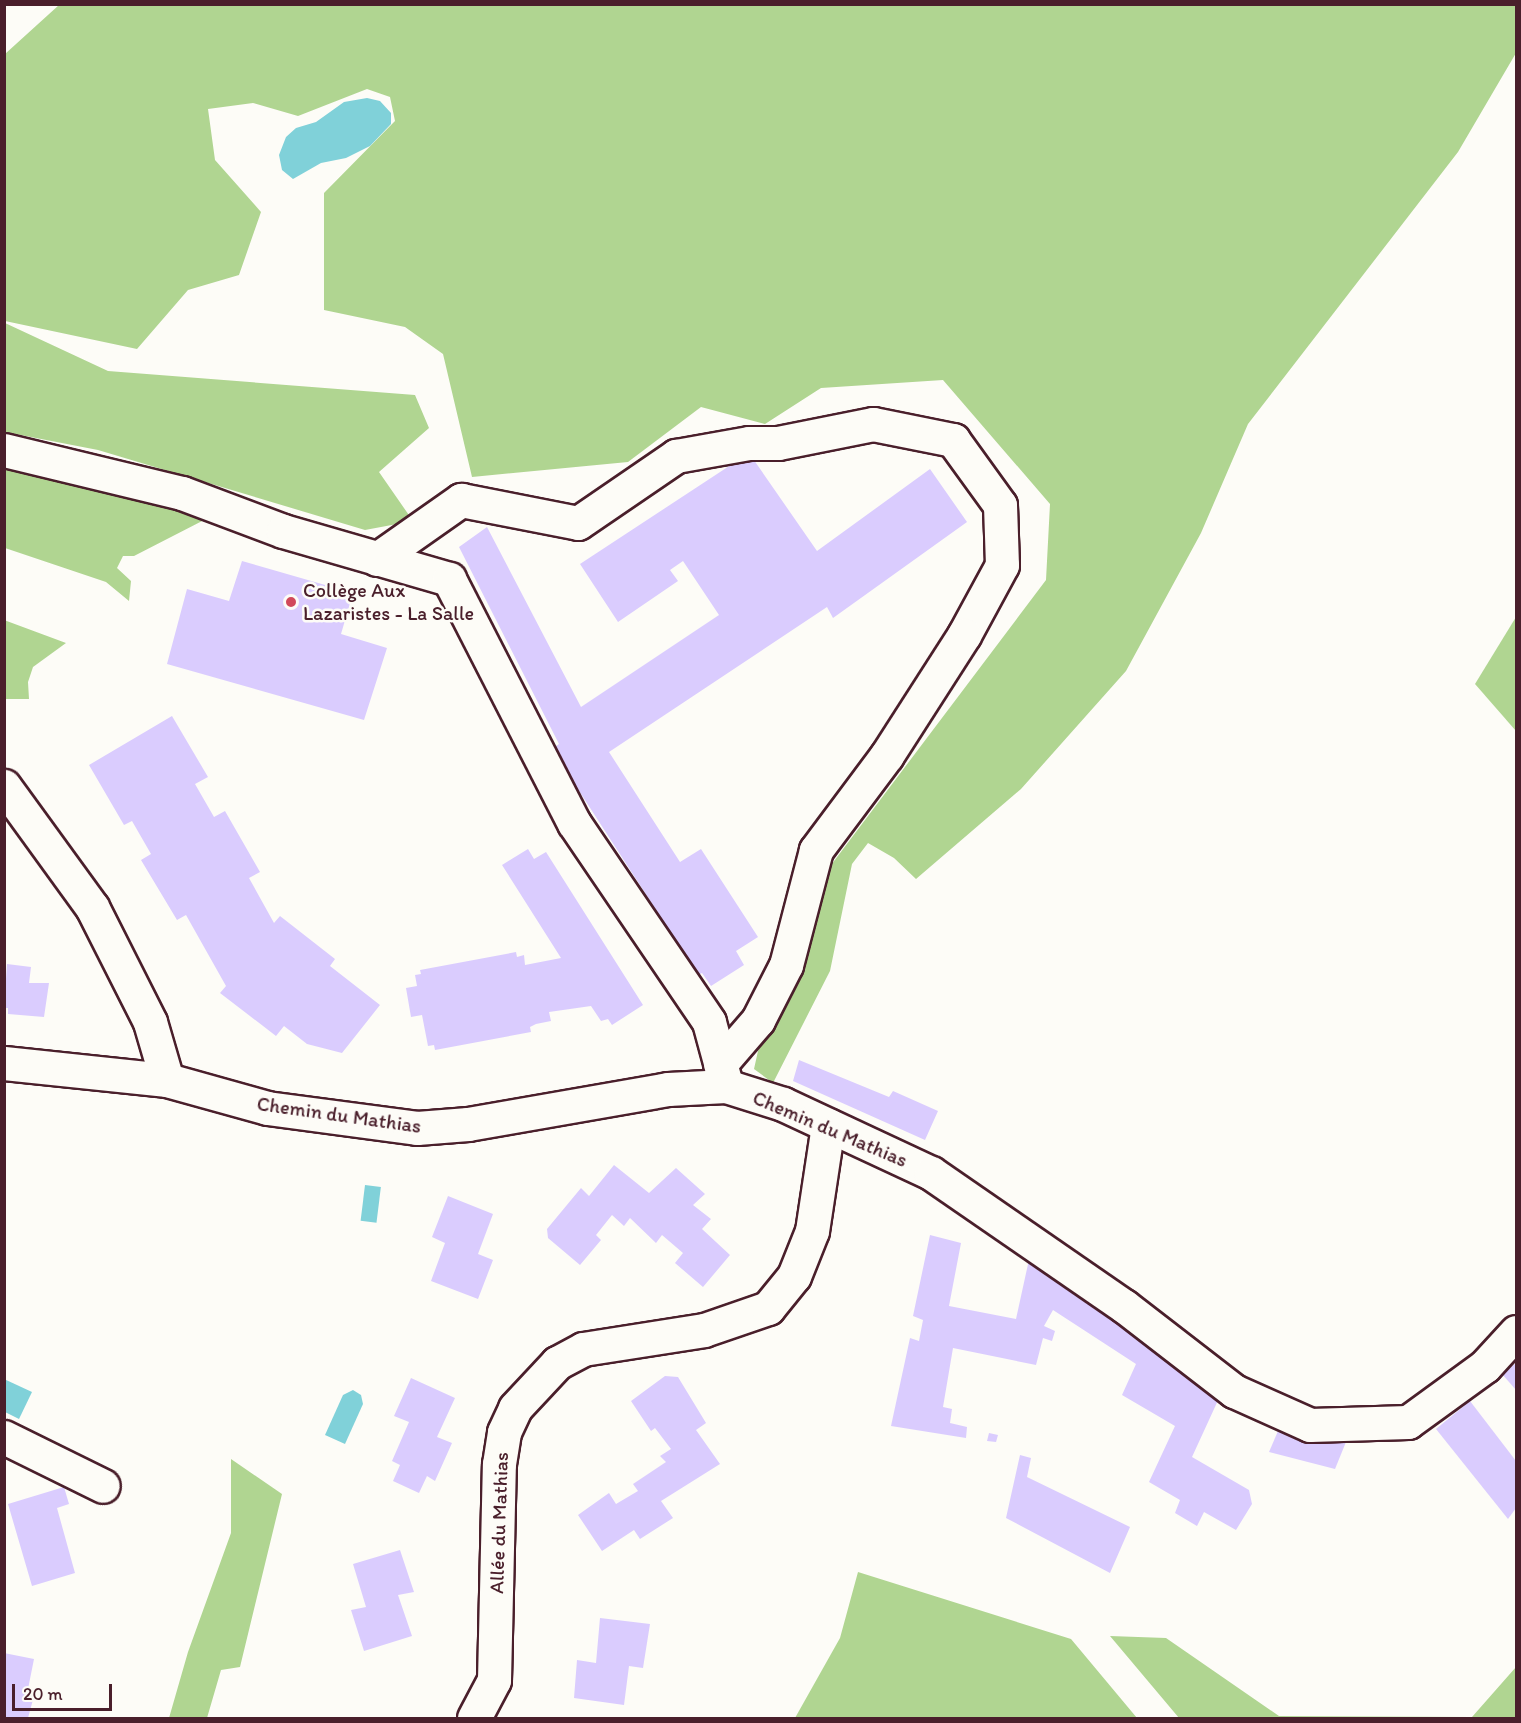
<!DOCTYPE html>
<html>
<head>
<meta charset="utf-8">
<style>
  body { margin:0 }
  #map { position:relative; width:1521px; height:1723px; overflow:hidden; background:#fdfcf7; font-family:Itim,sans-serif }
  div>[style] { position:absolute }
  .green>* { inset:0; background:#b0d591 }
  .water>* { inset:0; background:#80d1d9; transform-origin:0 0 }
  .building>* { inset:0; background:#daccfe }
  .roads { filter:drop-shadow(2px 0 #4a1f2b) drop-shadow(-2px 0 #4a1f2b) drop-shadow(0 2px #4a1f2b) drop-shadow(0 -2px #4a1f2b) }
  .minor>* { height:33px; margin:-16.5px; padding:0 16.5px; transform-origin:16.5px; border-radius:16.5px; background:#fdfcf7 }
  .dots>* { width:16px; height:16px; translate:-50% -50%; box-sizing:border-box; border:3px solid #fdfcf7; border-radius:50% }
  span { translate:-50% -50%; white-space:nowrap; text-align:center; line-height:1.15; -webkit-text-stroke:5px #fdfcf7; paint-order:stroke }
  .poi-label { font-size:20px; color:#4a1f2b }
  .left { translate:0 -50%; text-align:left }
  .street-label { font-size:20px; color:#4a1f2b }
  .frame { position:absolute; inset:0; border:6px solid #4a1f2b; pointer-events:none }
  .scale { position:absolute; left:12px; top:1684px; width:100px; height:27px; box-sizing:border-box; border:3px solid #4a1f2b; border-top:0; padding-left:8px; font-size:18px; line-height:21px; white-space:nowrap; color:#4a1f2b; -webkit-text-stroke:4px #fdfcf7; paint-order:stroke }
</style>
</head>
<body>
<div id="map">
  <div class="green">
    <i style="clip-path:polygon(59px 5px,1516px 5px,1516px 53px,1458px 152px,1248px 424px,1201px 533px,1126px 671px,1021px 789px,916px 879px,894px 858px,868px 843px,852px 864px,830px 971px,773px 1083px,754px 1069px,758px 1051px,779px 1011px,819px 881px,1046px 580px,1050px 504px,943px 380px,821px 388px,765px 424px,701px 407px,628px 462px,472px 477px,443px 354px,405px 327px,324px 310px,324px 193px,395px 121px,390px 97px,367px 89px,298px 116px,253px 103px,208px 109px,215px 160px,261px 212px,239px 275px,188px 290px,137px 349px,5px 321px,5px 54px)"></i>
    <i style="clip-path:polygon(5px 323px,108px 371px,415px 395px,429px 428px,379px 472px,413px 521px,365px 530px,98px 450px,5px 432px)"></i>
    <i style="clip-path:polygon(5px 466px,122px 490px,208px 518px,134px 556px,123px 556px,117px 568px,131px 581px,129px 601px,106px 582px,5px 548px)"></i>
    <i style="clip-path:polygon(1516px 617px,1516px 731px,1475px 684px)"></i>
    <i style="clip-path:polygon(4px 620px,66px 643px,33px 667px,28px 682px,29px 699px,5px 699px)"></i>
    <i style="clip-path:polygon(231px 1459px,282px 1494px,240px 1667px,221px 1670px,207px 1718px,169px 1718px,188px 1652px,231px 1533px)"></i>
    <i style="clip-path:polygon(858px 1572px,1071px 1639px,1137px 1718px,795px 1718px,840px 1638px)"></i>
    <i style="clip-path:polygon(1110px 1636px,1166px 1638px,1279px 1716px,1472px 1717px,1516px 1667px,1516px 1718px,1179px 1718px)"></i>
  </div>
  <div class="water">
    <i style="clip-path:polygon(367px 98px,380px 101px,391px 113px,391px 124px,370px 146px,346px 158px,321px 163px,293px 179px,282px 170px,279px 155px,286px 137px,296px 128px,316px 122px,344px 102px)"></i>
    <i style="left:365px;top:1185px;width:16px;height:36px;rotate:7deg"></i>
    <i style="clip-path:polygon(4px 1379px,32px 1392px,19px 1419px,5px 1412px)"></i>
    <i style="clip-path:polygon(353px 1390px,361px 1395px,363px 1404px,345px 1444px,325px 1435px,343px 1395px)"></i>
  </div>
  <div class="building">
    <i style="clip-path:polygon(749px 453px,817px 551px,930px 469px,967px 522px,833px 618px,827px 607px,609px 752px,680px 862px,701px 849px,758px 937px,736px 951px,744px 965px,711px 986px,702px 973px,698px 975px,552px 749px,559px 744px,459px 547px,487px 527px,581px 707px,719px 615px,683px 561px,670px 570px,678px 581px,618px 622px,580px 564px)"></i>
    <i style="clip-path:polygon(242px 561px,353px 593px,341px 634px,387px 648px,364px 720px,167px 664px,187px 589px,229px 601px)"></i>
    <i style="clip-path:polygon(172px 716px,208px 777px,195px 784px,214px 817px,225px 811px,260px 872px,249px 878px,274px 923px,280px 916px,335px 959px,330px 966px,380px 1005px,342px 1053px,307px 1044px,284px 1026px,276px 1036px,220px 993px,226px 986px,186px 915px,177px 920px,141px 860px,151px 854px,132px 821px,124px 825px,89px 765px)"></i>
    <i style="clip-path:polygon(528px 849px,534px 859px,546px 852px,643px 1005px,612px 1025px,608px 1019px,601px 1021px,591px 1006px,549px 1012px,551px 1021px,536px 1024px,530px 1027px,531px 1032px,435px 1050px,434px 1045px,428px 1046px,422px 1015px,411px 1017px,406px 988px,417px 986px,415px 975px,421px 974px,420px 970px,516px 952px,517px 957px,524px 955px,525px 965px,561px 958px,502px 865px)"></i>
    <i style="clip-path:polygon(7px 964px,31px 967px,29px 983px,49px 983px,44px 1017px,8px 1014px,8px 1008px,4px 1008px)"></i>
    <i style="clip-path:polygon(799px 1060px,889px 1097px,893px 1091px,938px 1111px,925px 1140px,793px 1081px)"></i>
    <i style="clip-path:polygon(614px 1165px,649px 1193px,676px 1168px,705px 1194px,693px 1205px,711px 1219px,702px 1229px,730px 1255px,703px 1287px,675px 1263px,683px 1253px,662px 1235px,656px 1243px,630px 1218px,624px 1226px,612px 1215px,596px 1235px,601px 1240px,580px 1265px,548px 1238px,547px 1229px,581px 1188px,589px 1196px)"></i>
    <i style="clip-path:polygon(448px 1196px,493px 1214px,478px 1254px,493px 1260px,478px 1299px,431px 1281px,445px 1243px,432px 1237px)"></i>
    <i style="clip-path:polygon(930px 1235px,961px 1243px,949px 1306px,1016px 1319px,1030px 1255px,1220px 1396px,1192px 1457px,1249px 1490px,1252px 1504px,1236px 1530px,1204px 1512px,1197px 1526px,1175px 1513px,1180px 1500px,1149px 1482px,1175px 1426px,1122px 1395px,1136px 1364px,1053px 1310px,1044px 1326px,1055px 1331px,1052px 1341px,1043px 1338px,1036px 1365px,953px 1348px,943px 1407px,952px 1409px,950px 1423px,967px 1427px,966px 1438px,891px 1426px,910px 1338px,919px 1341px,923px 1320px,913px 1316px)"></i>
    <i style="clip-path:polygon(1516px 1363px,1516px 1390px,1502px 1374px)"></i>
    <i style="clip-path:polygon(665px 1376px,678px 1377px,706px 1423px,696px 1430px,720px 1464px,661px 1501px,673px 1518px,640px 1539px,634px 1530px,602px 1551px,578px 1515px,609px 1493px,616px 1504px,638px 1491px,633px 1484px,666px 1462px,660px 1456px,671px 1449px,655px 1428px,651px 1431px,631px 1401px)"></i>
    <i style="clip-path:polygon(411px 1378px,455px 1398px,437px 1437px,452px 1443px,435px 1481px,427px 1476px,419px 1493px,393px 1481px,400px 1465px,392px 1461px,409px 1422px,394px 1416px)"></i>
    <i style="clip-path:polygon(1470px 1401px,1516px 1461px,1516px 1508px,1508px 1519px,1436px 1429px)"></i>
    <i style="clip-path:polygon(1281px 1424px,1346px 1442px,1335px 1469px,1269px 1452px)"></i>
    <i style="clip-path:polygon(989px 1433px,998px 1435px,996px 1442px,987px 1441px)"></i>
    <i style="clip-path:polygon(1020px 1455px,1031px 1458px,1027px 1477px,1130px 1527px,1110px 1573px,1006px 1518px)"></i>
    <i style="clip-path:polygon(64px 1487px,69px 1504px,57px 1508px,75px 1573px,32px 1586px,8px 1504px)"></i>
    <i style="clip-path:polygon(400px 1550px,414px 1592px,398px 1595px,412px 1636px,364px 1651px,351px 1610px,366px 1607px,353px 1564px)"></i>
    <i style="clip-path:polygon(600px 1618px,650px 1624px,643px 1668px,629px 1666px,624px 1705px,574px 1698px,577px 1660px,596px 1663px)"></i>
    <i style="clip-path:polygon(4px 1653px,34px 1659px,27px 1694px,34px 1696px,28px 1718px,4px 1718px)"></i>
  </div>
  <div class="roads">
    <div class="minor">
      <i style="left:4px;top:450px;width:183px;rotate:13.6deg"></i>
      <i style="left:182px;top:493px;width:108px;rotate:20.6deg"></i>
      <i style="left:283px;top:531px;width:173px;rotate:16.1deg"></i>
      <i style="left:449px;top:579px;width:274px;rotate:62.9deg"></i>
      <i style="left:574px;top:823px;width:240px;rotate:55.8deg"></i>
      <i style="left:709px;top:1022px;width:61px;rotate:74.8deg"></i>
      <i style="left:377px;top:559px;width:103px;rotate:-35.1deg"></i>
      <i style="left:461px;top:500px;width:119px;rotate:11.1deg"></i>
      <i style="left:578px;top:523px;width:119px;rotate:-34.4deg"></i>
      <i style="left:676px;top:456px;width:74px;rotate:-10.1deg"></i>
      <i style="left:749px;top:443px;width:29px"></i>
      <i style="left:778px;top:443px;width:97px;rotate:-11.3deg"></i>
      <i style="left:873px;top:424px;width:82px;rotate:11.3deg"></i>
      <i style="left:953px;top:440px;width:80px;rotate:54.1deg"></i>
      <i style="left:1000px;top:505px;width:60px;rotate:88.1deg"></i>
      <i style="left:1002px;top:565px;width:80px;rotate:118.5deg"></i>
      <i style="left:964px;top:635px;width:143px;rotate:122.7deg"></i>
      <i style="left:887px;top:755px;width:119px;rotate:126.8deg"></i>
      <i style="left:816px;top:850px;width:119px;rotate:104.6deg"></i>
      <i style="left:786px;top:965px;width:62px;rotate:117deg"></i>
      <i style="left:758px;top:1020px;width:58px;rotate:130.8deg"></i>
      <i style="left:4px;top:786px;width:150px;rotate:54deg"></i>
      <i style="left:92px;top:907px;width:129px;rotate:63.2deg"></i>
      <i style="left:150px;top:1022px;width:60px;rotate:73.7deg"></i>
      <i style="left:4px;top:1063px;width:164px;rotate:6deg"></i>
      <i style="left:167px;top:1080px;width:104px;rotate:15.6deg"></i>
      <i style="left:267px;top:1108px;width:151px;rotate:7.6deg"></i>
      <i style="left:417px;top:1128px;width:51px;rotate:-4.5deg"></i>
      <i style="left:468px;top:1124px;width:203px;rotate:-9.9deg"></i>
      <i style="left:668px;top:1089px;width:58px;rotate:-3deg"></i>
      <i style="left:726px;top:1086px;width:60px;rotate:17.5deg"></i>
      <i style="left:783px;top:1104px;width:163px;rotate:25deg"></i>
      <i style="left:931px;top:1173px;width:234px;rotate:34.6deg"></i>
      <i style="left:1124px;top:1306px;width:139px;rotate:37.7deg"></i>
      <i style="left:1234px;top:1391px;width:83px;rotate:24.1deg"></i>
      <i style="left:1310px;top:1425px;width:98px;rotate:-1.8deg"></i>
      <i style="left:1408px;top:1422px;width:95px;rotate:-36deg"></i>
      <i style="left:1485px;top:1366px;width:46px;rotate:-47.6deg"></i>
      <i style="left:4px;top:1437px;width:110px;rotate:26.3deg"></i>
      <i style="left:474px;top:1718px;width:43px;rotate:-62.2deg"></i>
      <i style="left:494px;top:1680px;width:216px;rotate:-88.7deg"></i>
      <i style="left:499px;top:1464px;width:32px;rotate:-81deg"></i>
      <i style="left:504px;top:1432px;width:26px;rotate:-65deg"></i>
      <i style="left:515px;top:1408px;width:62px;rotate:-47deg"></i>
      <i style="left:557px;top:1363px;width:30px;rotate:-28deg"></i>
      <i style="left:583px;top:1349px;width:122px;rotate:-8.9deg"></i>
      <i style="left:704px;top:1330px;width:68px;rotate:-19deg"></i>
      <i style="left:768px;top:1308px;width:41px;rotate:-50.9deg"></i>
      <i style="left:794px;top:1276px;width:48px;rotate:-68.2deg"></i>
      <i style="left:812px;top:1231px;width:107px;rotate:-81.4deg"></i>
    </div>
  </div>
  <div class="dots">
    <i style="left:291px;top:602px;background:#d1495b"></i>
  </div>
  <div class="poi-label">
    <span class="left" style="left:303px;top:602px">Collège Aux<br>Lazaristes - La Salle</span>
  </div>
  <div class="street-label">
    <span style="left:339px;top:1115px;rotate:8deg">Chemin du Mathias</span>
    <span style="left:830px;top:1129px;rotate:23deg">Chemin du Mathias</span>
    <span style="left:499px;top:1523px;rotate:-88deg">Allée du Mathias</span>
  </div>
  <div class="frame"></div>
  <div class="scale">20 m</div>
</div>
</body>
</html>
